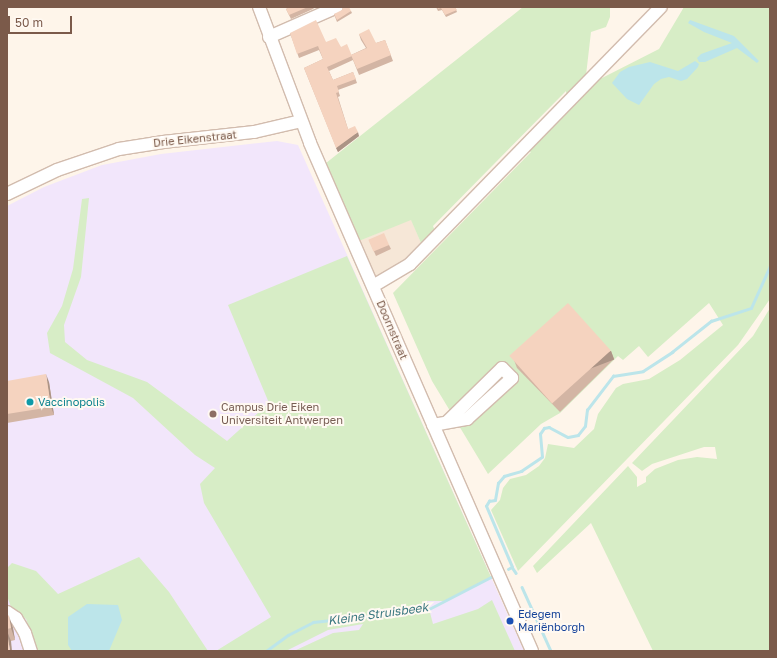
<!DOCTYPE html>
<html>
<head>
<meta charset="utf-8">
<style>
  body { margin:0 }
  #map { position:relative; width:777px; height:658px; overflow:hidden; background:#fef5ea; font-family:"Golos Text",sans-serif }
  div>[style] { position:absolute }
  .residential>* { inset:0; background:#f6e7d7 }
  .education>* { inset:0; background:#f2e6fb }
  .green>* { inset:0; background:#d7edc6 }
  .water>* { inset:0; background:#bce5ea }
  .stream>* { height:2.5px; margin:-1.25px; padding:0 1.25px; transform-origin:1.25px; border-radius:1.25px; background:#bce5ea }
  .roads { filter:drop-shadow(1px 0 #d2bcae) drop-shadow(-1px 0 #d2bcae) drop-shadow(0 1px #d2bcae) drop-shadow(0 -1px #d2bcae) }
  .minor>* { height:12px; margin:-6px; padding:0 6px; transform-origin:6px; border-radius:6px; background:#fff }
  .wall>* { inset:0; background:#d3b5a4 }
  .shaded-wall>* { inset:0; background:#ac9486; transform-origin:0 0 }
  .building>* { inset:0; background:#f5d3bf; transform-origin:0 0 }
  .dots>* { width:11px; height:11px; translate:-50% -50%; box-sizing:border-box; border:2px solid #fff9f2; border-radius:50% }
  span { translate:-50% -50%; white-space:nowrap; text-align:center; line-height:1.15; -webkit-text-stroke:4px #fff9f2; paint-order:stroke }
  .street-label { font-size:11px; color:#7b5a4a }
  .culture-label { font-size:11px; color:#0d838f }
  .left { translate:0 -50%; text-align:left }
  .education-label { font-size:11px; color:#785e54 }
  .transit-label { font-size:11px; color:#164399 }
  .water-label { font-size:12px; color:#3c7881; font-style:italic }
  .frame { position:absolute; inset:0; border:8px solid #7b5a4a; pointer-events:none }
  .scale { position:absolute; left:8px; top:16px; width:64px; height:18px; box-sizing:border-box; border:2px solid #7b5a4a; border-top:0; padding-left:5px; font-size:12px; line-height:14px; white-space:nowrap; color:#7b5a4a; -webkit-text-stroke:3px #fff9f2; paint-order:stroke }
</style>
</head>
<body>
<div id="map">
  <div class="residential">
    <i style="clip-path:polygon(411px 219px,424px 250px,373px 286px,354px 243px)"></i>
  </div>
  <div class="education">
    <i style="clip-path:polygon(277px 141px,298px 145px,524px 651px,7px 651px,7px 206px,44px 187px,102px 165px,161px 154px)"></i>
  </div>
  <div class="green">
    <i style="clip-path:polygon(523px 7px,610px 7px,610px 17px,606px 27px,591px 32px,585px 84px,596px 73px,602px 78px,659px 49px,684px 7px,770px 7px,770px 299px,738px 345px,518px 571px,491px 510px,500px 500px,503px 488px,510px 479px,526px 475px,539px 466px,545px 458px,548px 444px,574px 448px,594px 429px,598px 414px,616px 388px,623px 384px,649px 379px,680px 360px,723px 325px,709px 303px,648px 357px,639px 346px,623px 360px,618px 356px,560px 413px,541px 424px,488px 474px,432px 381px,393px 293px,531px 152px,522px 149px,567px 103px,566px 91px,433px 226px,437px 236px,424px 250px,411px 220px,354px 243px,321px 167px)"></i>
    <i style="clip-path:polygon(89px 198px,81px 277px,64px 325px,65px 342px,87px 360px,147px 382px,227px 441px,269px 403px,228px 305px,347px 256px,491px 577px,446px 601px,427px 601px,433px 624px,478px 609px,492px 600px,515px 651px,294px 651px,333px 633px,359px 630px,363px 624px,328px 630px,286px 651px,216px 651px,271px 617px,204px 503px,200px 484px,215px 468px,195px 455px,133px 398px,50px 353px,47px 333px,62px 306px,73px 269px,82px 199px)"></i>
    <i style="clip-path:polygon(770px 308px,770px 651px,653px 651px,591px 523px,537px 573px,533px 566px,628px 466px,637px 477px,637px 487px,646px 482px,646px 477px,655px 469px,678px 460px,697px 457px,717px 459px,715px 447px,704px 447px,652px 464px,642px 471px,632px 463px,753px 336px)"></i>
    <i style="clip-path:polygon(139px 557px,169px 592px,208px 651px,37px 651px,26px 619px,11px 607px,7px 596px,7px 568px,12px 563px,36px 571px,58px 594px)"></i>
  </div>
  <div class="water">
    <i style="clip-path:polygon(690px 20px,734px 36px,759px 61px,757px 63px,737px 48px,705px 62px,699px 62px,697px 58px,701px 54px,732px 43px,704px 32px,688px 23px)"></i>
    <i style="clip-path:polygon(695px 61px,699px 64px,698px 67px,687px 79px,681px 81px,669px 77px,661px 79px,654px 84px,639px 105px,627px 99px,612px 83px,620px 72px,629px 67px,650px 62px,678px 71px)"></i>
    <i style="clip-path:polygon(87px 604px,118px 605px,122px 620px,109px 651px,72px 651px,68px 645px,68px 617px)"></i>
  </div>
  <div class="stream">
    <i style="left:512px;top:567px;width:7px;rotate:56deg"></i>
    <i style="left:508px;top:569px;width:4px;rotate:-27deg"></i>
    <i style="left:512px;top:567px;width:66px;rotate:-113.1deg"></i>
    <i style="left:486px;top:506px;width:6px;rotate:-59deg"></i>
    <i style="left:489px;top:501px;width:6px;rotate:-9deg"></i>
    <i style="left:495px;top:500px;width:17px;rotate:-80deg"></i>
    <i style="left:498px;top:483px;width:9px;rotate:-49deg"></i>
    <i style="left:504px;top:476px;width:18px;rotate:-16deg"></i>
    <i style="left:521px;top:471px;width:25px;rotate:-34deg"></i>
    <i style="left:542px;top:457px;width:23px;rotate:-95deg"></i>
    <i style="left:540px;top:434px;width:7px;rotate:-56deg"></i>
    <i style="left:544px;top:428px;width:5px;rotate:-11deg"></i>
    <i style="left:549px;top:427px;width:21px;rotate:28deg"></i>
    <i style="left:568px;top:437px;width:10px;rotate:-11deg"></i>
    <i style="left:578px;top:435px;width:11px;rotate:-52deg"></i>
    <i style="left:585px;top:426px;width:16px;rotate:-83deg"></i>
    <i style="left:587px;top:410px;width:43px;rotate:-52.6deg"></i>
    <i style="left:613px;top:376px;width:30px;rotate:-9deg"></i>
    <i style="left:643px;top:371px;width:35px;rotate:-33deg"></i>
    <i style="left:672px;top:352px;width:50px;rotate:-38.5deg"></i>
    <i style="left:711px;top:321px;width:42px;rotate:-18deg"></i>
    <i style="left:751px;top:308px;width:46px;rotate:-65.7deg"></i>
    <i style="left:522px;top:587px;width:70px;rotate:65.6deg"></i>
    <i style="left:266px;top:651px;width:27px;rotate:-36deg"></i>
    <i style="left:288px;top:635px;width:28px;rotate:-27deg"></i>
    <i style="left:313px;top:622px;width:115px;rotate:-6deg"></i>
    <i style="left:427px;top:610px;width:72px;rotate:-27.3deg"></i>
  </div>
  <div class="roads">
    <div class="minor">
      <i style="left:259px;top:7px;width:145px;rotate:69.4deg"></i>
      <i style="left:310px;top:143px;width:554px;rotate:66.39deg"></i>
      <i style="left:269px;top:37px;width:74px;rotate:-23.8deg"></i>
      <i style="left:7px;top:194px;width:55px;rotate:-25.6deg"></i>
      <i style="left:57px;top:170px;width:65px;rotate:-18.7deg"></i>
      <i style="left:119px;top:149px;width:45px;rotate:-9deg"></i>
      <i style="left:163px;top:142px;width:92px;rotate:-6.3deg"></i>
      <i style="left:254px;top:132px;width:48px;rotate:-13.2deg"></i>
      <i style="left:373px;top:286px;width:43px;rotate:-30.7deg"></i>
      <i style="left:410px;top:264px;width:359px;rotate:-45.7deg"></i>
      <i style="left:433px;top:425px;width:35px;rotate:-10deg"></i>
      <i style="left:467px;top:419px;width:61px;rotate:-42.3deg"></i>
      <i style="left:512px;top:378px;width:14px;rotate:-135deg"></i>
      <i style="left:502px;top:368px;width:76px;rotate:135.5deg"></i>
      <i style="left:7px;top:612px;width:11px;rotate:34deg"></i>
      <i style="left:16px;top:618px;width:17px;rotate:59deg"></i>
      <i style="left:25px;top:633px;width:19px;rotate:72deg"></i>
    </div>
  </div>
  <div class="wall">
    <i style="clip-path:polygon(290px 7px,315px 7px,313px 9px,291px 19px,286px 9px)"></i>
    <i style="clip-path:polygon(436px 7px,455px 7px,457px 12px,446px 17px,442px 10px,438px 11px)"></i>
    <i style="clip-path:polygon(351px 11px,352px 13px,337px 22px,334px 14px)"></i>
    <i style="clip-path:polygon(290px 33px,326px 42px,341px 47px,351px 55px,366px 48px,361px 40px,359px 34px,376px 43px,385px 40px,393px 61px,359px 75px,353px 60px,329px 71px,333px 80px,353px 72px,357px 83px,338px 90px,340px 96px,338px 97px,348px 129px,359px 136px,338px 152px,304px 68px,323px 59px,319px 50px,299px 58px)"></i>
    <i style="clip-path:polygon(369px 240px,389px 245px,391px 249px,376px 256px)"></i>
    <i style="clip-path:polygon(611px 351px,614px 359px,560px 412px,517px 368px,514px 360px)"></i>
    <i style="clip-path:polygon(7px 381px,49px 382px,54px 415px,7px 423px)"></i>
    <i style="clip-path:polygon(7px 614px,13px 628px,15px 640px,11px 641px,7px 651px)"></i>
  </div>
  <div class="shaded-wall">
    <i style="clip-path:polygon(358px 132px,359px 136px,338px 152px,336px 148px)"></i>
    <i style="left:611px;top:351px;width:9px;height:76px;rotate:69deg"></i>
    <i style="clip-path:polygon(46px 374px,49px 382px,54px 415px,51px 407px)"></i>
    <i style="clip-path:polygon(9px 616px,13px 628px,15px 640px,11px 628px)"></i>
    <i style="clip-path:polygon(7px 631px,11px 641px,12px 651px,10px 651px)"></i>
  </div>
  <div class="building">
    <i style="clip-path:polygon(290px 7px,308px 7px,289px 15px,286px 9px)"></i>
    <i style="clip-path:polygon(343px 7px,349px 7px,351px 11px,337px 20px,334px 14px,342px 10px)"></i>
    <i style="clip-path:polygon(437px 7px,455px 7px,457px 10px,445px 15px,441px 8px,438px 9px)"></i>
    <i style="clip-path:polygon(316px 20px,326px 42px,336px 38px,341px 47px,347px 44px,352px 56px,327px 67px,333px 80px,353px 72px,356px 79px,337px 86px,339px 92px,336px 93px,348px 129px,355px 126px,358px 132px,336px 148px,304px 68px,323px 59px,318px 46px,297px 54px,290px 33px)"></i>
    <i style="clip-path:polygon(369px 29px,376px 43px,385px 40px,391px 55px,357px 69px,351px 55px,367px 48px,359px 34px)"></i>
    <i style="left:384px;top:233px;width:13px;height:17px;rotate:67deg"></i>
    <i style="left:568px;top:303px;width:64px;height:79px;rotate:48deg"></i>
    <i style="clip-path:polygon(46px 374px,51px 407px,7px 414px,7px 381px)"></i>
    <i style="clip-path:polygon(7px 614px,9px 616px,11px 628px,7px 629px)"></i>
    <i style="clip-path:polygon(7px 633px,10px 651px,7px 651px)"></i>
  </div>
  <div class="dots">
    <i style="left:30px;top:402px;background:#0f9aa8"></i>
    <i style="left:213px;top:414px;background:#8d6e63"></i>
    <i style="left:510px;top:621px;background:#1a4fb4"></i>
  </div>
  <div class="street-label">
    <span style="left:195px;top:139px;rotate:-6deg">Drie Eikenstraat</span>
    <span style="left:392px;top:330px;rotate:67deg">Doornstraat</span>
  </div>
  <div class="culture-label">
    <span class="left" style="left:38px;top:402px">Vaccinopolis</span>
  </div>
  <div class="education-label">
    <span class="left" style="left:221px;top:414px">Campus Drie Eiken<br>Universiteit Antwerpen</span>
  </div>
  <div class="transit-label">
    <span class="left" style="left:518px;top:621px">Edegem<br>Mariënborgh</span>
  </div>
  <div class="water-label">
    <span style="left:378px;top:614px;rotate:-8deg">Kleine Struisbeek</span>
  </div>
  <div class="frame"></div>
  <div class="scale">50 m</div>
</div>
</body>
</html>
